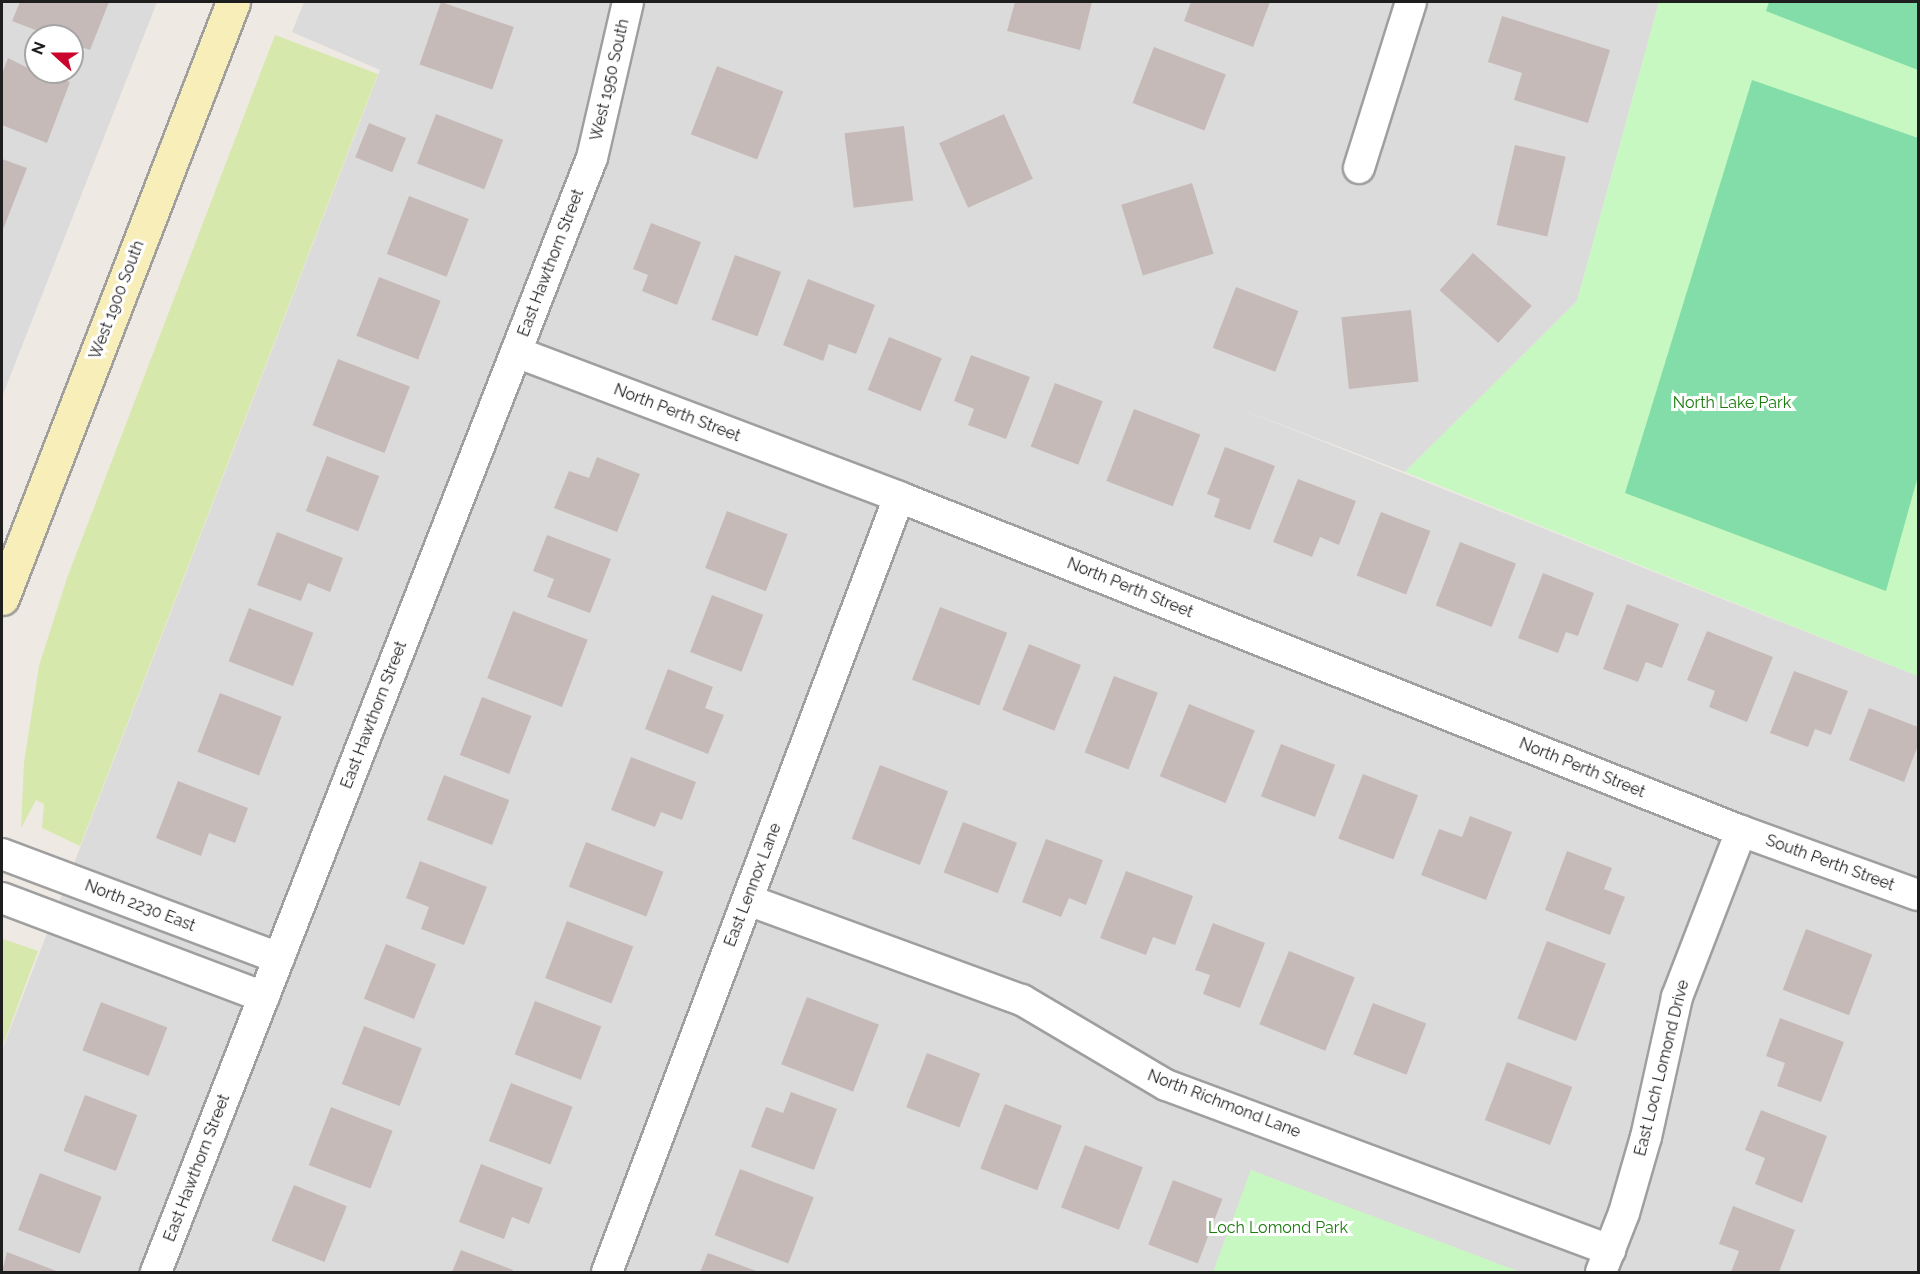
<!DOCTYPE html>
<html>
<head>
<meta charset="utf-8">
<style>
  body { margin:0 }
  #map { position:relative; width:1920px; height:1274px; overflow:hidden; background:#efe9e4; font-family:Raleway,sans-serif }
  div>[style] { position:absolute }
  .residential>* { inset:0; background:#dcdbdb }
  .grass>* { inset:0; background:#d6e8ab }
  .park>* { inset:0; background:#c8f8c1 }
  .pitch>* { inset:0; background:#83dda8 }
  .building>* { inset:0; background:#c6bab8; transform-origin:0 0 }
  .roads { filter:drop-shadow(2px 0 #9f9f9f) drop-shadow(-2px 0 #9f9f9f) drop-shadow(0 2px #9f9f9f) drop-shadow(0 -2px #9f9f9f) }
  .street>* { height:30px; margin:-15px; padding:0 15px; transform-origin:15px; border-radius:15px; background:#fff }
  .secondary>* { height:33px; margin:-16.5px; padding:0 16.5px; transform-origin:16.5px; border-radius:16.5px; background:#f8eeb9 }
  span { translate:-50% -50%; white-space:nowrap; text-align:center; line-height:1.15; -webkit-text-stroke:6px #fff; paint-order:stroke }
  .street-label { font-size:16px; color:#1e1e1e }
  .park-label { font-size:16px; color:#1b7b0d }
  .frame { position:absolute; inset:0; border:3px solid #1e1e1e; pointer-events:none }
  .north { position:absolute; left:24px; top:24px; width:60px; height:60px; box-sizing:border-box; background:#fff; border:2px solid #a5a5a5; border-radius:50%; rotate:291deg; font-size:16px; font-weight:700; line-height:24px; text-align:center; color:#1e1e1e }
  .north::after { content:''; display:block; margin:auto; width:21px; height:27px; background:#c9032c; clip-path:polygon(50% 0,100% 100%,50% 72%,0 100%) }
</style>
</head>
<body>
<div id="map">
  <div class="residential">
    <i style="clip-path:polygon(evenodd,2px 2px,157px 2px,2px 397px,2px 2px,36px 36px,72px 36px,72px 72px,36px 72px,36px 36px)"></i>
    <i style="clip-path:polygon(304px 2px,1659px 2px,1577px 301px,1405px 472px,1230px 405px,1918px 676px,1918px 1272px,2px 1272px,2px 1050px,380px 70px,292px 32px)"></i>
  </div>
  <div class="grass">
    <i style="clip-path:polygon(275px 35px,378px 74px,80px 846px,42px 828px,44px 804px,36px 800px,21px 828px,24px 763px,39px 666px,67px 578px)"></i>
    <i style="clip-path:polygon(3px 939px,38px 951px,2px 1048px,2px 940px)"></i>
  </div>
  <div class="park">
    <i style="clip-path:polygon(1659px 2px,1918px 2px,1918px 676px,1405px 472px,1577px 301px)"></i>
    <i style="clip-path:polygon(1251px 1170px,1520px 1272px,1213px 1272px)"></i>
  </div>
  <div class="pitch">
    <i style="clip-path:polygon(1769px 2px,1918px 2px,1918px 70px,1766px 11px)"></i>
    <i style="clip-path:polygon(1752px 80px,1918px 138px,1918px 476px,1886px 591px,1625px 493px)"></i>
  </div>
  <div class="building">
    <i style="clip-path:polygon(20px 2px,109px 2px,90px 50px,72px 44px,72px 36px,51px 36px,12px 21px)"></i>
    <i style="left:441px;top:2px;width:77px;height:66px;rotate:19deg"></i>
    <i style="clip-path:polygon(1015px 2px,1092px 2px,1080px 50px,1007px 31px)"></i>
    <i style="clip-path:polygon(1191px 2px,1270px 2px,1253px 47px,1184px 21px)"></i>
    <i style="clip-path:polygon(1502px 16px,1610px 50px,1588px 123px,1514px 100px,1522px 73px,1488px 62px)"></i>
    <i style="left:1154px;top:47px;width:77px;height:60px;rotate:21deg"></i>
    <i style="clip-path:polygon(8px 58px,36px 72px,70px 82px,47px 143px,2px 125px,2px 74px)"></i>
    <i style="left:717px;top:66px;width:71px;height:73px;rotate:21deg"></i>
    <i style="left:436px;top:114px;width:72px;height:53px;rotate:21deg"></i>
    <i style="left:1004px;top:114px;width:71px;height:71px;rotate:66deg"></i>
    <i style="left:369px;top:123px;width:40px;height:37px;rotate:22deg"></i>
    <i style="left:904px;top:126px;width:75px;height:60px;rotate:83deg"></i>
    <i style="left:1515px;top:145px;width:52px;height:82px;rotate:13deg"></i>
    <i style="clip-path:polygon(2px 159px,27px 168px,2px 232px)"></i>
    <i style="left:1192px;top:183px;width:74px;height:74px;rotate:73deg"></i>
    <i style="left:409px;top:196px;width:64px;height:62px;rotate:21deg"></i>
    <i style="clip-path:polygon(651px 223px,701px 242px,677px 305px,642px 291px,648px 275px,633px 269px)"></i>
    <i style="left:1473px;top:253px;width:79px;height:50px;rotate:42deg"></i>
    <i style="left:735px;top:255px;width:49px;height:69px;rotate:20deg"></i>
    <i style="left:379px;top:277px;width:66px;height:63px;rotate:21deg"></i>
    <i style="clip-path:polygon(808px 279px,875px 305px,856px 354px,829px 344px,823px 361px,783px 345px)"></i>
    <i style="left:1236px;top:287px;width:67px;height:65px;rotate:21deg"></i>
    <i style="left:1411px;top:310px;width:72px;height:70px;rotate:84deg"></i>
    <i style="left:889px;top:337px;width:57px;height:57px;rotate:22deg"></i>
    <i style="clip-path:polygon(971px 355px,1030px 377px,1006px 439px,968px 425px,974px 409px,954px 401px)"></i>
    <i style="left:338px;top:359px;width:77px;height:71px;rotate:21deg"></i>
    <i style="left:1055px;top:383px;width:51px;height:68px;rotate:21deg"></i>
    <i style="left:1134px;top:409px;width:71px;height:77px;rotate:21deg"></i>
    <i style="clip-path:polygon(1225px 447px,1275px 466px,1250px 530px,1214px 517px,1220px 499px,1207px 494px)"></i>
    <i style="left:327px;top:456px;width:56px;height:59px;rotate:21deg"></i>
    <i style="clip-path:polygon(597px 457px,640px 474px,617px 532px,554px 508px,569px 471px,589px 478px)"></i>
    <i style="clip-path:polygon(1298px 479px,1356px 501px,1339px 545px,1320px 537px,1312px 557px,1273px 542px)"></i>
    <i style="left:727px;top:511px;width:65px;height:61px;rotate:21deg"></i>
    <i style="left:1381px;top:512px;width:53px;height:68px;rotate:21deg"></i>
    <i style="clip-path:polygon(277px 532px,343px 558px,330px 592px,308px 583px,301px 601px,257px 585px)"></i>
    <i style="clip-path:polygon(547px 535px,611px 559px,590px 613px,547px 597px,554px 579px,533px 571px)"></i>
    <i style="left:1460px;top:542px;width:60px;height:68px;rotate:21deg"></i>
    <i style="clip-path:polygon(1543px 573px,1594px 593px,1578px 636px,1566px 632px,1558px 653px,1518px 638px)"></i>
    <i style="left:712px;top:595px;width:55px;height:61px;rotate:21deg"></i>
    <i style="clip-path:polygon(1627px 604px,1679px 624px,1662px 668px,1646px 662px,1638px 682px,1603px 669px)"></i>
    <i style="left:940px;top:607px;width:72px;height:78px;rotate:21deg"></i>
    <i style="left:249px;top:608px;width:69px;height:57px;rotate:21deg"></i>
    <i style="left:513px;top:611px;width:80px;height:72px;rotate:21deg"></i>
    <i style="clip-path:polygon(1707px 631px,1773px 657px,1747px 722px,1709px 707px,1715px 691px,1687px 680px)"></i>
    <i style="left:1029px;top:644px;width:56px;height:71px;rotate:22deg"></i>
    <i style="clip-path:polygon(668px 669px,713px 687px,705px 708px,724px 715px,708px 754px,645px 729px)"></i>
    <i style="clip-path:polygon(1794px 671px,1848px 691px,1831px 735px,1815px 729px,1808px 747px,1770px 733px)"></i>
    <i style="left:1114px;top:676px;width:47px;height:82px;rotate:21deg"></i>
    <i style="left:220px;top:693px;width:66px;height:63px;rotate:21deg"></i>
    <i style="left:482px;top:697px;width:53px;height:62px;rotate:21deg"></i>
    <i style="left:1189px;top:704px;width:71px;height:78px;rotate:22deg"></i>
    <i style="clip-path:polygon(1869px 708px,1918px 727px,1918px 745px,1904px 782px,1849px 760px)"></i>
    <i style="left:1281px;top:744px;width:58px;height:56px;rotate:21deg"></i>
    <i style="clip-path:polygon(631px 757px,696px 782px,682px 820px,661px 812px,655px 827px,611px 810px)"></i>
    <i style="left:880px;top:765px;width:73px;height:79px;rotate:21deg"></i>
    <i style="left:1363px;top:774px;width:59px;height:69px;rotate:21deg"></i>
    <i style="left:444px;top:775px;width:70px;height:48px;rotate:21deg"></i>
    <i style="clip-path:polygon(178px 781px,248px 808px,235px 843px,209px 833px,201px 856px,156px 838px)"></i>
    <i style="clip-path:polygon(1470px 816px,1512px 832px,1486px 900px,1421px 875px,1439px 829px,1462px 837px)"></i>
    <i style="left:963px;top:822px;width:58px;height:54px;rotate:21deg"></i>
    <i style="clip-path:polygon(1046px 839px,1103px 860px,1086px 905px,1069px 898px,1061px 917px,1022px 902px)"></i>
    <i style="left:586px;top:842px;width:83px;height:48px;rotate:21deg"></i>
    <i style="clip-path:polygon(1567px 851px,1612px 868px,1604px 889px,1625px 897px,1610px 935px,1545px 910px)"></i>
    <i style="clip-path:polygon(420px 861px,487px 887px,464px 945px,421px 929px,429px 907px,406px 898px)"></i>
    <i style="clip-path:polygon(1126px 871px,1193px 896px,1175px 945px,1153px 937px,1146px 955px,1100px 938px)"></i>
    <i style="left:567px;top:921px;width:71px;height:61px;rotate:21deg"></i>
    <i style="clip-path:polygon(1213px 923px,1265px 943px,1240px 1008px,1203px 994px,1210px 975px,1195px 970px)"></i>
    <i style="left:1806px;top:929px;width:71px;height:65px;rotate:21deg"></i>
    <i style="left:1547px;top:941px;width:63px;height:83px;rotate:21deg"></i>
    <i style="left:386px;top:944px;width:54px;height:59px;rotate:22deg"></i>
    <i style="left:1289px;top:951px;width:71px;height:79px;rotate:22deg"></i>
    <i style="left:807px;top:997px;width:77px;height:72px;rotate:21deg"></i>
    <i style="left:535px;top:1001px;width:71px;height:57px;rotate:21deg"></i>
    <i style="left:101px;top:1002px;width:71px;height:52px;rotate:21deg"></i>
    <i style="left:1373px;top:1003px;width:57px;height:55px;rotate:21deg"></i>
    <i style="clip-path:polygon(1780px 1018px,1844px 1042px,1821px 1102px,1777px 1086px,1785px 1063px,1766px 1056px)"></i>
    <i style="left:364px;top:1026px;width:62px;height:62px;rotate:21deg"></i>
    <i style="left:927px;top:1053px;width:57px;height:58px;rotate:21deg"></i>
    <i style="left:1507px;top:1062px;width:70px;height:62px;rotate:21deg"></i>
    <i style="left:511px;top:1083px;width:66px;height:62px;rotate:21deg"></i>
    <i style="clip-path:polygon(791px 1092px,837px 1109px,814px 1170px,751px 1147px,766px 1107px,783px 1113px)"></i>
    <i style="left:85px;top:1095px;width:56px;height:60px;rotate:21deg"></i>
    <i style="left:1005px;top:1104px;width:61px;height:69px;rotate:21deg"></i>
    <i style="left:331px;top:1107px;width:66px;height:62px;rotate:21deg"></i>
    <i style="clip-path:polygon(1761px 1110px,1827px 1136px,1802px 1203px,1755px 1184px,1765px 1158px,1745px 1150px)"></i>
    <i style="left:1085px;top:1145px;width:62px;height:67px;rotate:21deg"></i>
    <i style="clip-path:polygon(481px 1164px,543px 1188px,529px 1224px,512px 1217px,504px 1239px,459px 1222px)"></i>
    <i style="left:740px;top:1169px;width:79px;height:71px;rotate:21deg"></i>
    <i style="left:40px;top:1173px;width:66px;height:61px;rotate:21deg"></i>
    <i style="left:1173px;top:1180px;width:53px;height:69px;rotate:21deg"></i>
    <i style="left:294px;top:1185px;width:57px;height:60px;rotate:22deg"></i>
    <i style="clip-path:polygon(1733px 1206px,1795px 1230px,1779px 1272px,1731px 1272px,1739px 1251px,1719px 1244px)"></i>
    <i style="clip-path:polygon(461px 1250px,513px 1270px,512px 1272px,452px 1272px)"></i>
    <i style="clip-path:polygon(7px 1252px,59px 1272px,2px 1272px)"></i>
    <i style="clip-path:polygon(708px 1253px,759px 1272px,700px 1272px)"></i>
  </div>
  <div class="roads">
    <div class="street">
      <i style="left:1359px;top:168px;width:174px;rotate:-72.6deg"></i>
      <i style="left:516px;top:352px;width:410px;rotate:20.7deg"></i>
      <i style="left:899px;top:497px;width:906px;rotate:21.64deg"></i>
      <i style="left:1741px;top:831px;width:188px;rotate:19.9deg"></i>
      <i style="left:2px;top:854px;width:296px;rotate:20.6deg"></i>
      <i style="left:2px;top:898px;width:280px;rotate:20.7deg"></i>
      <i style="left:748px;top:900px;width:292px;rotate:20.1deg"></i>
      <i style="left:1022px;top:1000px;width:167px;rotate:30.6deg"></i>
      <i style="left:1166px;top:1085px;width:474px;rotate:20.4deg"></i>
      <i style="left:156px;top:1272px;width:1196px;rotate:-68.63deg"></i>
      <i style="left:592px;top:158px;width:160px;rotate:-77deg"></i>
      <i style="left:607px;top:1272px;width:828px;rotate:-69.35deg"></i>
      <i style="left:1601px;top:1272px;width:63px;rotate:-68.7deg"></i>
      <i style="left:1624px;top:1213px;width:79px;rotate:-73.9deg"></i>
      <i style="left:1646px;top:1137px;width:143px;rotate:-77.5deg"></i>
      <i style="left:1677px;top:997px;width:178px;rotate:-68.9deg"></i>
    </div>
    <div class="secondary">
      <i style="left:2px;top:598px;width:639px;rotate:-68.81deg"></i>
    </div>
  </div>
  <div class="street-label">
    <span style="left:610px;top:80px;rotate:-77deg">West 1950 South</span>
    <span style="left:551px;top:263px;rotate:-69deg">East Hawthorn Street</span>
    <span style="left:117px;top:300px;rotate:-69deg">West 1900 South</span>
    <span style="left:677px;top:413px;rotate:21deg">North Perth Street</span>
    <span style="left:1130px;top:588px;rotate:22deg">North Perth Street</span>
    <span style="left:374px;top:715px;rotate:-69deg">East Hawthorn Street</span>
    <span style="left:1582px;top:768px;rotate:22deg">North Perth Street</span>
    <span style="left:1830px;top:863px;rotate:20deg">South Perth Street</span>
    <span style="left:753px;top:885px;rotate:-69deg">East Lennox Lane</span>
    <span style="left:140px;top:906px;rotate:21deg">North 2230 East</span>
    <span style="left:1662px;top:1068px;rotate:-76deg">East Loch Lomond Drive</span>
    <span style="left:1224px;top:1104px;rotate:21deg">North Richmond Lane</span>
    <span style="left:197px;top:1168px;rotate:-69deg">East Hawthorn Street</span>
  </div>
  <div class="park-label">
    <span style="left:1732px;top:403px">North Lake Park</span>
    <span style="left:1278px;top:1228px">Loch Lomond Park</span>
  </div>
  <div class="frame"></div>
  <div class="north">N</div>
</div>
</body>
</html>
